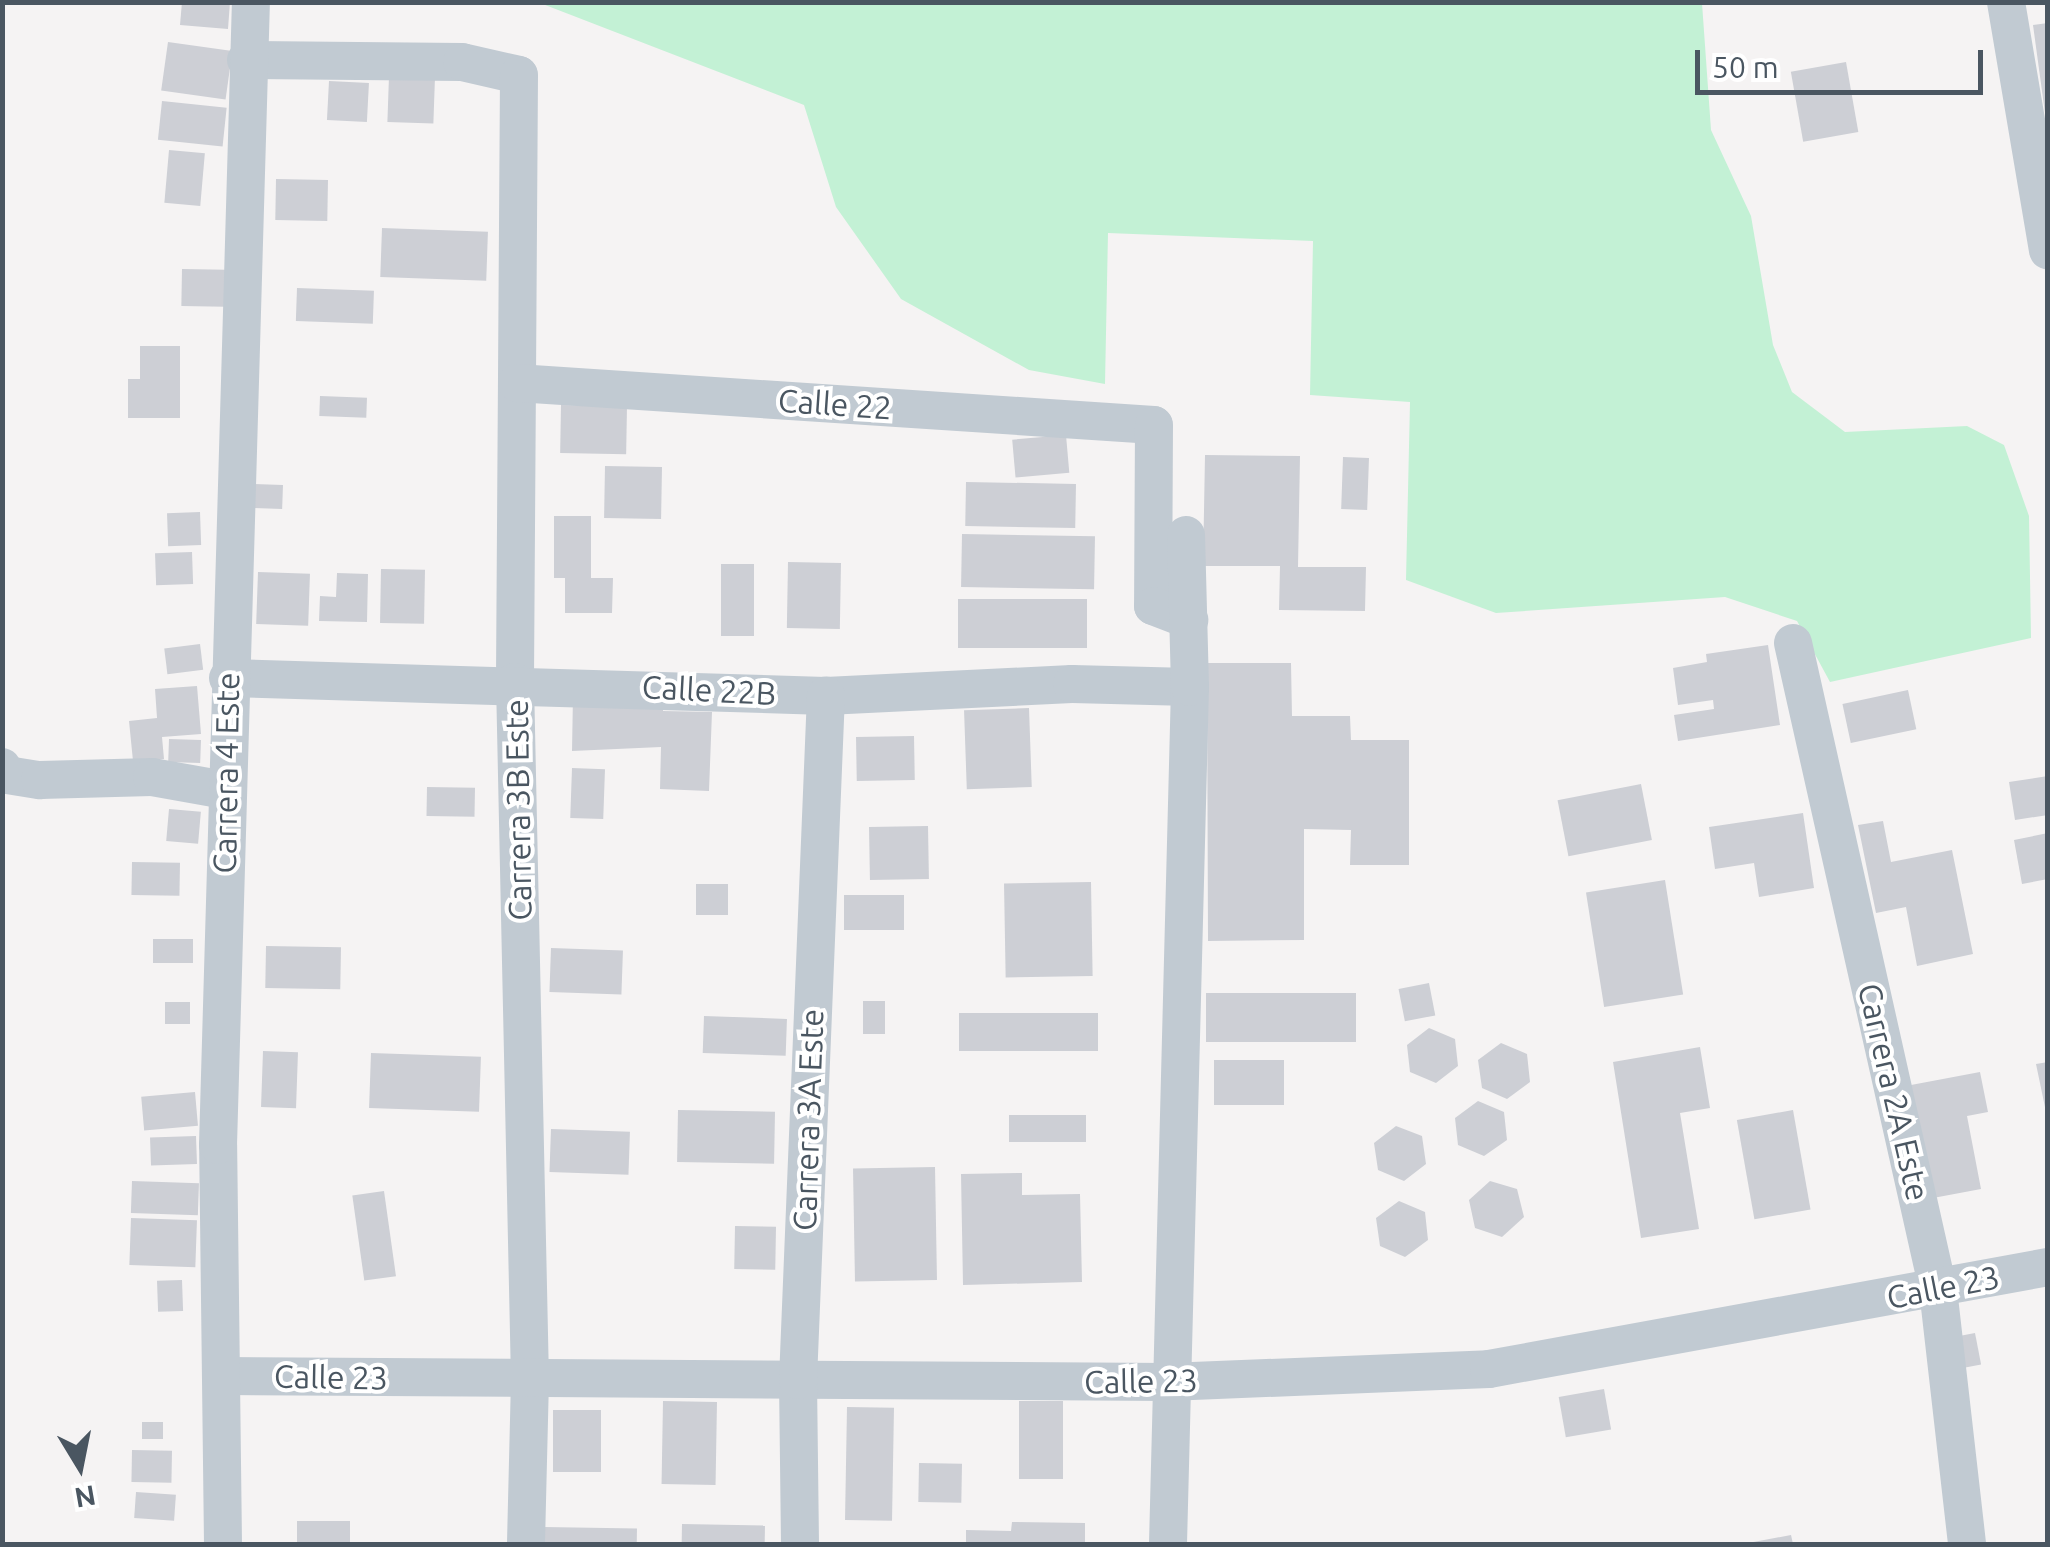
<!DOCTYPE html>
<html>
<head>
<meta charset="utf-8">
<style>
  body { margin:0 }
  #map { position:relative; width:2050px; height:1547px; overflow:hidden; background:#f5f3f3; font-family:Ubuntu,sans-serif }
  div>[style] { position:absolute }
  .green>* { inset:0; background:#c3f1d5 }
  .building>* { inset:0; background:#cdcfd5; transform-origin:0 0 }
  .minor>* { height:38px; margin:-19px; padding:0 19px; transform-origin:19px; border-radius:19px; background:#c1cad2 }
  span { translate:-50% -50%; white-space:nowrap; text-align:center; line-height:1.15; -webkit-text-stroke:8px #fff; paint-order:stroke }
  .street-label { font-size:32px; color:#4a5661 }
  .frame { position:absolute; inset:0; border:5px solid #4a5661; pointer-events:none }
  .north { position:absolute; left:30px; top:1417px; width:100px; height:100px; -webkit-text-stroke:8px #fff; paint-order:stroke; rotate:170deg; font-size:28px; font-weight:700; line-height:40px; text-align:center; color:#4a5661 }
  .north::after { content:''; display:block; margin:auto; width:35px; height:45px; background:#4a5661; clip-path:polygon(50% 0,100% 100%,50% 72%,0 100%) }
  .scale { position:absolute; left:1695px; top:50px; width:288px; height:45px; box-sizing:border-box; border:5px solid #4a5661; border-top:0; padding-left:12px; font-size:30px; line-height:35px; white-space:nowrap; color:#4a5661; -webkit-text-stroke:8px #fff; paint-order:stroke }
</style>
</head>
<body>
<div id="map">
  <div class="green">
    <i style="clip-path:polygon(540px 3px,1702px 3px,1711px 130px,1751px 216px,1773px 345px,1792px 392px,1845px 432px,1967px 426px,2004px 445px,2029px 516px,2031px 638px,1830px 682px,1797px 621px,1725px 597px,1496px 613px,1406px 580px,1410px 402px,1310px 395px,1313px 241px,1108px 233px,1105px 384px,1029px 370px,901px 299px,836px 207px,804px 105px)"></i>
  </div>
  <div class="building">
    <i style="clip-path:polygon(182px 2px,230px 2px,228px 29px,180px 25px)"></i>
    <i style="clip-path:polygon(2048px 23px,2048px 112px,2045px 113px,2033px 25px)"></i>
    <i style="left:168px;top:42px;width:65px;height:49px;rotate:8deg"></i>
    <i style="left:1846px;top:62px;width:71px;height:56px;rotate:80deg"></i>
    <i style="left:389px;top:76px;width:46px;height:46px;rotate:2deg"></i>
    <i style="left:329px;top:81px;width:40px;height:39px;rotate:3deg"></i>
    <i style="left:162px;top:101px;width:65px;height:39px;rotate:6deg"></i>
    <i style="left:169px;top:150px;width:36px;height:53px;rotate:5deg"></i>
    <i style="left:276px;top:179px;width:52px;height:41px;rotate:1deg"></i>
    <i style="left:382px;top:228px;width:106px;height:49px;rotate:2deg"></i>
    <i style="left:182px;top:269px;width:44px;height:37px;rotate:1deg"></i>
    <i style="left:297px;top:288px;width:77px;height:33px;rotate:2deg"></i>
    <i style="clip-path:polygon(140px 346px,180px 346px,180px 418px,128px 418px,128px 379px,140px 379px)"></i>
    <i style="left:320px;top:396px;width:47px;height:20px;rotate:2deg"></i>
    <i style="left:561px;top:405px;width:66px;height:48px;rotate:1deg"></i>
    <i style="left:1066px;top:435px;width:38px;height:54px;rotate:85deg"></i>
    <i style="clip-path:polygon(1205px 455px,1300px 456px,1298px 567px,1366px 567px,1365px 611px,1279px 610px,1280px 566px,1203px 566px)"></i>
    <i style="left:1343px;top:457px;width:26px;height:52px;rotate:2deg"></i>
    <i style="left:605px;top:466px;width:57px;height:52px;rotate:1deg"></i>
    <i style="left:966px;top:482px;width:110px;height:44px;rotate:1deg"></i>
    <i style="left:253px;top:484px;width:30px;height:24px;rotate:2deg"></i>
    <i style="left:200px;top:512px;width:33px;height:33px;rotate:88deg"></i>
    <i style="clip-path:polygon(554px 516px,591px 516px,591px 578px,613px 578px,612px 613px,565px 613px,565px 578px,554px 578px)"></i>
    <i style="left:962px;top:534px;width:133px;height:53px;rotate:1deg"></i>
    <i style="left:192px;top:552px;width:32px;height:37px;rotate:88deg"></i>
    <i style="left:788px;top:562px;width:53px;height:66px;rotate:1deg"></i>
    <i style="left:721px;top:564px;width:33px;height:72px"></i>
    <i style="left:381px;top:569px;width:44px;height:54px;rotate:1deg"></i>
    <i style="left:258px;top:572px;width:52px;height:52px;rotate:2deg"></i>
    <i style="clip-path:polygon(337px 573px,368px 574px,367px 622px,319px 621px,320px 596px,336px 597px)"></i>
    <i style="left:958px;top:599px;width:129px;height:49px"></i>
    <i style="left:200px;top:644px;width:26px;height:36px;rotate:83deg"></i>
    <i style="clip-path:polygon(1768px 645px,1780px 725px,1678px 741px,1674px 715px,1714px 709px,1713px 700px,1678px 705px,1673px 668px,1707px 662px,1706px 654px)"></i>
    <i style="clip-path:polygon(1207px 663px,1291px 663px,1292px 716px,1350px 716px,1351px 740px,1409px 740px,1409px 865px,1350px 865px,1351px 830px,1304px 829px,1304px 940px,1208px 941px)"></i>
    <i style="clip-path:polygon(197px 686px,201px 734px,162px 737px,164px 759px,133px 761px,129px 721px,157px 718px,155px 689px)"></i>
    <i style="left:1908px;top:690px;width:40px;height:67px;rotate:78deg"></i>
    <i style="clip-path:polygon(573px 695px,663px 698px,663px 711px,712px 712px,709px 791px,660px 789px,661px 747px,572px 751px)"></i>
    <i style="left:1029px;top:708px;width:79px;height:65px;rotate:88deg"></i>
    <i style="left:914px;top:736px;width:44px;height:58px;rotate:89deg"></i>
    <i style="left:169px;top:739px;width:32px;height:23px;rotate:2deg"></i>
    <i style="left:572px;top:768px;width:33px;height:50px;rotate:2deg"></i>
    <i style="clip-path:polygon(2048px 776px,2048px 815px,2015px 820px,2009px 782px)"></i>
    <i style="left:1641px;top:784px;width:57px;height:85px;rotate:79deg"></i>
    <i style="left:427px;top:787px;width:48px;height:29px;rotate:1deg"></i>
    <i style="left:169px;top:809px;width:32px;height:32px;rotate:5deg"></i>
    <i style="clip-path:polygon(1803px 813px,1814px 888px,1759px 897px,1754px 863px,1715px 869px,1709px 827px)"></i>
    <i style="clip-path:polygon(1883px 821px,1891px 862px,1952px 850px,1973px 954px,1917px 966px,1906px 907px,1876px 913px,1858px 825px)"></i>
    <i style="left:928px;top:826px;width:53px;height:59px;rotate:89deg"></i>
    <i style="clip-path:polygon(2048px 833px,2048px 879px,2022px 884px,2014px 840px)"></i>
    <i style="left:132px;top:862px;width:48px;height:33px;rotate:1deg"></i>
    <i style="left:1665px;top:880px;width:116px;height:80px;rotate:81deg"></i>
    <i style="left:1091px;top:882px;width:94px;height:87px;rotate:89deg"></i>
    <i style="left:696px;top:884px;width:32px;height:31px"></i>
    <i style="left:904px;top:895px;width:35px;height:60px;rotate:90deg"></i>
    <i style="left:153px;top:939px;width:40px;height:24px"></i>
    <i style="left:266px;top:946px;width:75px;height:42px;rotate:1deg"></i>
    <i style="left:551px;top:948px;width:72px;height:44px;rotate:2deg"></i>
    <i style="left:1429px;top:983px;width:33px;height:31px;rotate:79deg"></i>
    <i style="left:1356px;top:993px;width:49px;height:150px;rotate:90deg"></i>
    <i style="left:863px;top:1001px;width:22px;height:33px"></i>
    <i style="left:165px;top:1002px;width:25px;height:22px"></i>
    <i style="left:1098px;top:1013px;width:38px;height:139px;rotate:90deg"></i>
    <i style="left:704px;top:1016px;width:83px;height:37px;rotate:2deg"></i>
    <i style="clip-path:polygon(1429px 1028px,1455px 1039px,1458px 1066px,1436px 1083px,1410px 1072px,1407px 1045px)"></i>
    <i style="clip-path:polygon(1501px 1043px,1527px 1054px,1530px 1082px,1507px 1099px,1482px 1088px,1478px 1060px)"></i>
    <i style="clip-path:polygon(1700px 1047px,1710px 1108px,1680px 1113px,1699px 1229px,1641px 1238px,1613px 1062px)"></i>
    <i style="left:263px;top:1051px;width:35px;height:56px;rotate:2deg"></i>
    <i style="left:371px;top:1053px;width:110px;height:55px;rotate:2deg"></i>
    <i style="left:1214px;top:1060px;width:70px;height:45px"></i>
    <i style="clip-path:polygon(2048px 1062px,2048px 1112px,2046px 1112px,2036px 1064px)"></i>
    <i style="clip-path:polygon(1980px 1072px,1988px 1112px,1967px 1116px,1981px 1189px,1933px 1198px,1911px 1085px)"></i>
    <i style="left:195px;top:1092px;width:34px;height:54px;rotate:85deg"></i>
    <i style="clip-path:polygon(1478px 1101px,1504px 1112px,1507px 1140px,1484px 1156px,1458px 1145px,1455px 1118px)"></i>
    <i style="left:678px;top:1110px;width:97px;height:52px;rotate:1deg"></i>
    <i style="left:1793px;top:1110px;width:101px;height:57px;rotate:80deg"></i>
    <i style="left:1086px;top:1115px;width:27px;height:77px;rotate:90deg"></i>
    <i style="clip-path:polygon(1396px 1126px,1422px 1136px,1426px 1164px,1404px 1181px,1378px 1170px,1374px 1143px)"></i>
    <i style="left:551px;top:1129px;width:79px;height:43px;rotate:2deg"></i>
    <i style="left:196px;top:1136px;width:28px;height:46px;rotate:88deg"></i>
    <i style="left:935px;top:1167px;width:113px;height:82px;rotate:89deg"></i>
    <i style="clip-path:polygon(1022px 1173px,1022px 1195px,1080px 1194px,1082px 1282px,963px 1285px,961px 1174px)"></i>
    <i style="left:132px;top:1181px;width:67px;height:32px;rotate:2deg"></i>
    <i style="clip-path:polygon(1490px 1181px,1517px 1189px,1524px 1217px,1502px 1237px,1475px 1228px,1469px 1200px)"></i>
    <i style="left:384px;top:1191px;width:86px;height:32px;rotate:82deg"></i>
    <i style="clip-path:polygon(1399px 1201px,1425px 1212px,1428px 1240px,1405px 1257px,1380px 1246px,1376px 1218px)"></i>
    <i style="left:131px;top:1218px;width:66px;height:47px;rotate:2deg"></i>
    <i style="left:735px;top:1226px;width:41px;height:43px;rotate:1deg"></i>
    <i style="left:182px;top:1280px;width:31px;height:25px;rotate:88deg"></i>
    <i style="left:1975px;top:1333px;width:32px;height:24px;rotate:79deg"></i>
    <i style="left:1604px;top:1389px;width:41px;height:46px;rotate:80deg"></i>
    <i style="left:663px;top:1401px;width:54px;height:83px;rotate:1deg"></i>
    <i style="left:1019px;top:1401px;width:44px;height:78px"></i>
    <i style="left:847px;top:1407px;width:47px;height:113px;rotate:1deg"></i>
    <i style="left:553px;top:1410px;width:48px;height:62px"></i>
    <i style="left:163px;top:1422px;width:17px;height:21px;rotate:90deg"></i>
    <i style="left:132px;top:1450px;width:40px;height:32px;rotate:1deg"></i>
    <i style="left:919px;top:1463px;width:43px;height:39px;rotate:1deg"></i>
    <i style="left:136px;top:1492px;width:40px;height:26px;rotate:4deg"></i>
    <i style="left:297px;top:1521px;width:53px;height:23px"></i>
    <i style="clip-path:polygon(1012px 1522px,1085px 1523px,1085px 1544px,966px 1544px,966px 1530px,1011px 1531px)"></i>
    <i style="left:682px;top:1524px;width:83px;height:20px;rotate:1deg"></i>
    <i style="left:544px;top:1527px;width:93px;height:17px;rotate:1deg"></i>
    <i style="clip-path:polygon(1791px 1535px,1793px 1544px,1748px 1544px,1748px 1543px)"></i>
  </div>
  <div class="minor">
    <i style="left:2006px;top:2px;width:252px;rotate:80.4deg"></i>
    <i style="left:246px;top:60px;width:216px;rotate:0.5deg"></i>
    <i style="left:462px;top:62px;width:58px;rotate:12.8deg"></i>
    <i style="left:519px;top:75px;width:607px;rotate:90.38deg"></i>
    <i style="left:515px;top:682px;width:697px;rotate:88.77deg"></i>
    <i style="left:530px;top:1379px;width:165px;rotate:91.4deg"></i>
    <i style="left:517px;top:383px;width:638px;rotate:3.77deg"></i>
    <i style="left:1154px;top:425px;width:181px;rotate:90.3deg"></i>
    <i style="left:1153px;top:606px;width:39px;rotate:21deg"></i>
    <i style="left:1793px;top:643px;width:662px;rotate:77.35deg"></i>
    <i style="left:1938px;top:1289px;width:257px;rotate:83.5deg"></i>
    <i style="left:228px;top:678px;width:598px;rotate:1.72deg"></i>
    <i style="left:826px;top:696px;width:246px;rotate:-2.8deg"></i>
    <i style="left:1072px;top:684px;width:118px;rotate:1.5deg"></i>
    <i style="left:2px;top:767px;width:9px;rotate:58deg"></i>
    <i style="left:7px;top:775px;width:33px;rotate:9deg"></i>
    <i style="left:40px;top:780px;width:112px;rotate:-1.5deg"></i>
    <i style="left:152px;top:777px;width:74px;rotate:10.1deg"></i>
    <i style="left:224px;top:1376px;width:944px;rotate:0.36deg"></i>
    <i style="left:1168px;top:1382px;width:321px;rotate:-2.3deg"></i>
    <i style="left:1489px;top:1369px;width:568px;rotate:-10.34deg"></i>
    <i style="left:223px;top:1544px;width:399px;rotate:-90.7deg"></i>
    <i style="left:218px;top:1145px;width:1143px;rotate:-88.35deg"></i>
    <i style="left:800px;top:1544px;width:164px;rotate:-90.7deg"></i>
    <i style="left:798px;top:1380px;width:685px;rotate:-87.66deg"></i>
    <i style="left:1168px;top:1544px;width:857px;rotate:-88.53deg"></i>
    <i style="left:1190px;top:687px;width:152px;rotate:-91.5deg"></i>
  </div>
  <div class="street-label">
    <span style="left:835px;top:404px;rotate:4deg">Calle 22</span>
    <span style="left:709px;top:690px;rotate:3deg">Calle 22B</span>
    <span style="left:226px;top:773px;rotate:-89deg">Carrera 4 Este</span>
    <span style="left:518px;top:810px;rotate:-91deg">Carrera 3B Este</span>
    <span style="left:1894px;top:1092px;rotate:77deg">Carrera 2A Este</span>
    <span style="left:808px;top:1120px;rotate:-88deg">Carrera 3A Este</span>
    <span style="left:1943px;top:1287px;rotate:-11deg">Calle 23</span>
    <span style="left:331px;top:1377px;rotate:1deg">Calle 23</span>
    <span style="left:1141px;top:1381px;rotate:-1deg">Calle 23</span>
  </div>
  <div class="frame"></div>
  <div class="north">N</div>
  <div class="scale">50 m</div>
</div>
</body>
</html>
